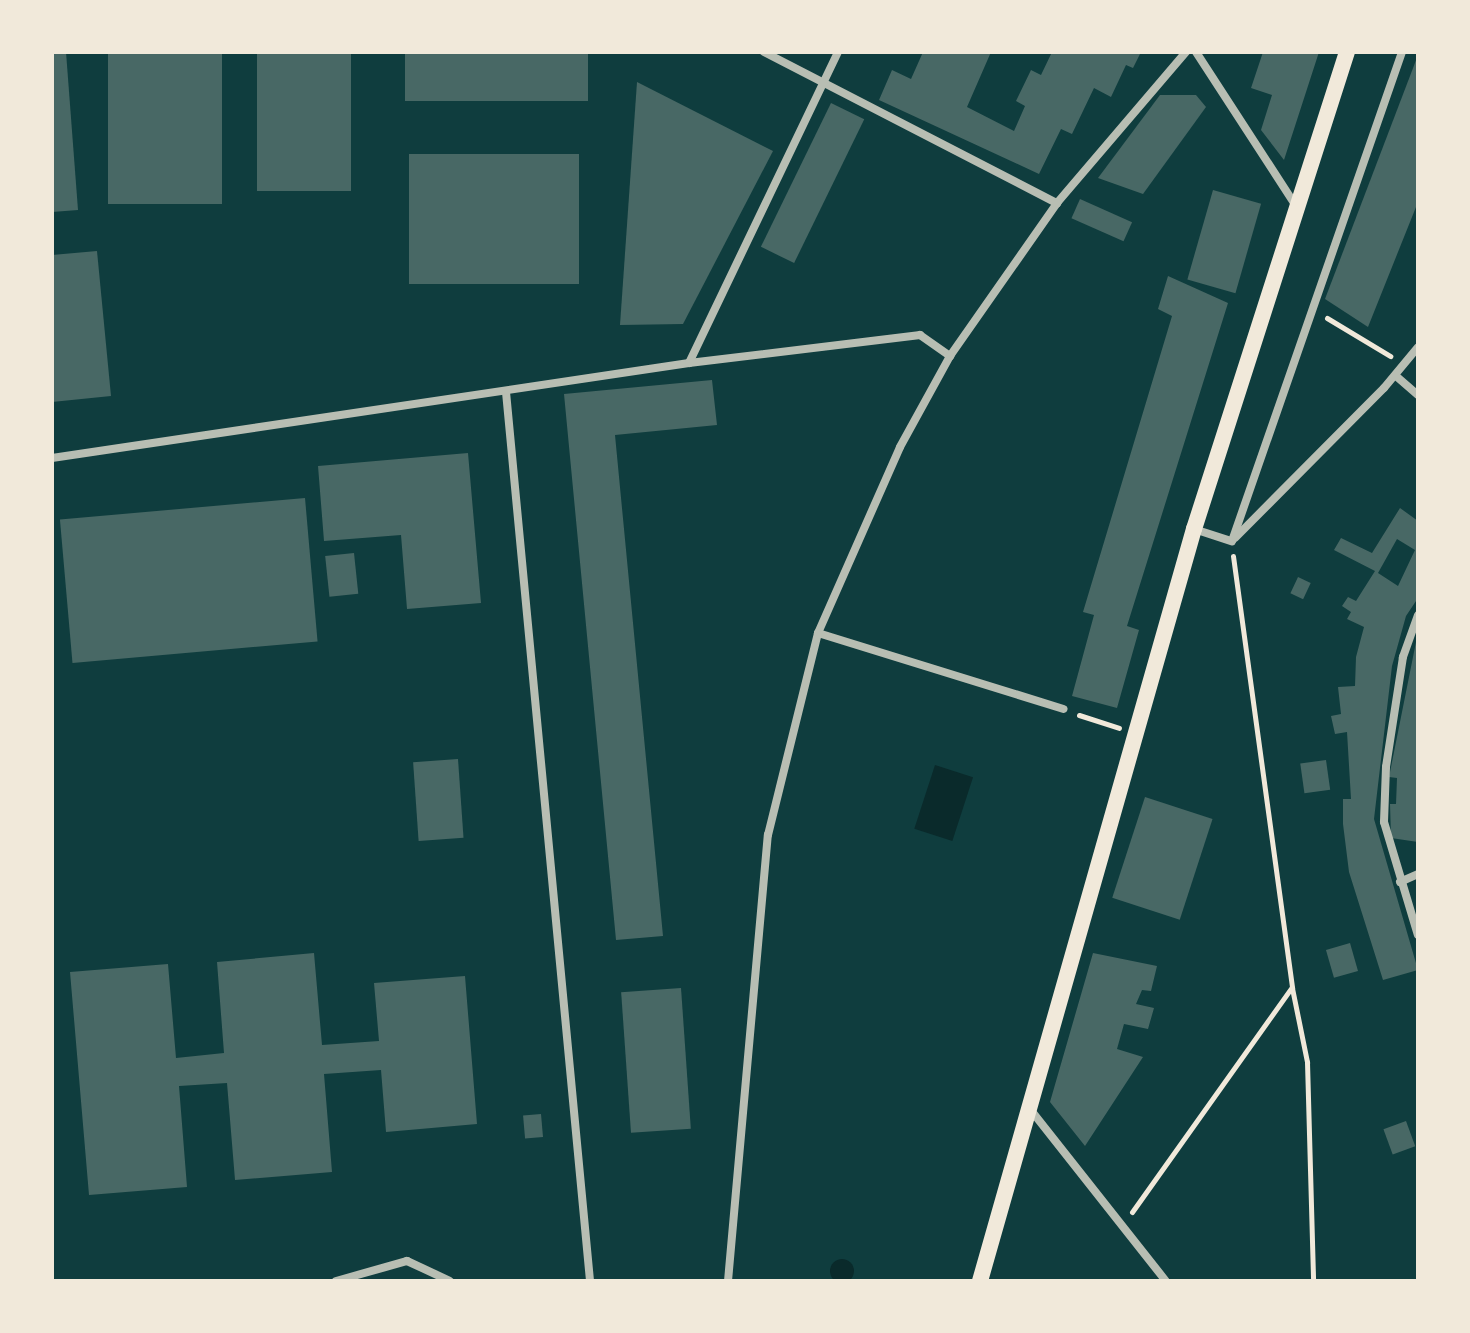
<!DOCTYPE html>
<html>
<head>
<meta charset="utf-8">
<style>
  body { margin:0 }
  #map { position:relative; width:1470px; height:1333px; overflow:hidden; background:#0f3d3e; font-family:Quicksand,sans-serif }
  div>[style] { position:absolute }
  .water>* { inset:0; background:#0a2a2b; transform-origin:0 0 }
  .round { border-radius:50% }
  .building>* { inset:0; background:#486865; transform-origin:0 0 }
  .path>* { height:5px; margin:-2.5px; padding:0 2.5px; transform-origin:2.5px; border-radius:2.5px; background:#f1e9da }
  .minor>* { height:8px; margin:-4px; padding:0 4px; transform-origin:4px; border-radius:4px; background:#b8beb3 }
  .secondary>* { height:16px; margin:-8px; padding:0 8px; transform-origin:8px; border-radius:8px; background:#f1e9da }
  span { translate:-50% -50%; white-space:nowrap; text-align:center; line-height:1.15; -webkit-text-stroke:6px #f1e9da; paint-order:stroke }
  .frame { position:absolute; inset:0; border:54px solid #f1e9da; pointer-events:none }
</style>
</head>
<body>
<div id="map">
  <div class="water">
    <i style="left:935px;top:765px;width:40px;height:67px;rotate:18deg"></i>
    <i class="round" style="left:830px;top:1259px;width:24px;height:24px"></i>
  </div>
  <div class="building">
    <i style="clip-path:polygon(52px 52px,66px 52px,78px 210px,52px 212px)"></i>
    <i style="left:108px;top:52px;width:114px;height:152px"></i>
    <i style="left:257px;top:52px;width:94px;height:139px"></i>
    <i style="left:405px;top:52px;width:183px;height:49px"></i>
    <i style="clip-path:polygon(923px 52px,991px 52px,967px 107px,1014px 131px,1025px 106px,1016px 101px,1031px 70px,1041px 75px,1052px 52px,1141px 52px,1133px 68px,1126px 65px,1111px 97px,1094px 88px,1072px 134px,1061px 129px,1039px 174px,879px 100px,892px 70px,911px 79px)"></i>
    <i style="clip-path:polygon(1263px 52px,1319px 52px,1284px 160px,1261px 130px,1272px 95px,1251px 88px)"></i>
    <i style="clip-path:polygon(1418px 55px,1418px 202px,1368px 327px,1325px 299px)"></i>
    <i style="clip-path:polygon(637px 82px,773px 151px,683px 324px,620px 325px)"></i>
    <i style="clip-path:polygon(1160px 95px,1196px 95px,1206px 107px,1143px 194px,1098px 178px)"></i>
    <i style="left:831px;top:103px;width:37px;height:160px;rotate:26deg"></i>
    <i style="left:409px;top:154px;width:170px;height:130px"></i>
    <i style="left:1213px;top:190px;width:50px;height:93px;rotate:16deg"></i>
    <i style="left:1080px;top:199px;width:57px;height:21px;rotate:24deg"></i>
    <i style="clip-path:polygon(97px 251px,111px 396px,52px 402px,52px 255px)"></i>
    <i style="clip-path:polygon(1168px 276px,1228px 303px,1127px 626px,1139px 630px,1117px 708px,1072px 696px,1094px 615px,1083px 612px,1172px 316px,1158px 309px)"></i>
    <i style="clip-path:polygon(712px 380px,717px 425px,615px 435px,663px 936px,616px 940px,564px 394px)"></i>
    <i style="clip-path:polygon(468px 453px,481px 603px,407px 609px,401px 535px,324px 541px,318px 466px)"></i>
    <i style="left:305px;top:498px;width:144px;height:246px;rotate:85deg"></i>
    <i style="clip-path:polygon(evenodd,1400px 508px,1418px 521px,1418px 598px,1406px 616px,1392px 666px,1374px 819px,1418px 970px,1383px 980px,1349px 872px,1343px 824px,1343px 799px,1351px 799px,1347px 732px,1335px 734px,1331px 716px,1341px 714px,1338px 687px,1355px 686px,1356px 657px,1364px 627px,1347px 619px,1351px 612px,1342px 606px,1348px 597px,1356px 601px,1375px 571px,1334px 550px,1341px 538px,1372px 553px,1400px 508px,1397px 539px,1415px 550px,1398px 586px,1378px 573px,1397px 539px)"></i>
    <i style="left:354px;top:553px;width:41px;height:29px;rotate:84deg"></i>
    <i style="left:1298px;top:577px;width:14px;height:18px;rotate:25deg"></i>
    <i style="clip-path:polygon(1418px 632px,1418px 842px,1391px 838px,1390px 804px,1396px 804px,1397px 778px,1389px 777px)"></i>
    <i style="left:458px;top:759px;width:79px;height:45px;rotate:86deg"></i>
    <i style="left:1326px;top:760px;width:30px;height:26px;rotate:82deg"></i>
    <i style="left:1145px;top:797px;width:71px;height:106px;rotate:18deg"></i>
    <i style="left:1350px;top:943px;width:29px;height:25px;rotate:74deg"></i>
    <i style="clip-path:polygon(314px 953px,322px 1045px,379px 1041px,374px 983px,465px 976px,477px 1124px,386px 1132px,381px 1070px,324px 1074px,332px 1172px,235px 1180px,227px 1083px,179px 1086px,187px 1187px,89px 1195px,70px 972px,168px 964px,176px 1058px,224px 1053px,217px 962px)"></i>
    <i style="clip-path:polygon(1093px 953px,1157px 966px,1151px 991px,1142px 990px,1136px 1004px,1154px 1008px,1148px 1029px,1124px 1024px,1117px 1049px,1143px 1057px,1085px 1146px,1050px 1102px)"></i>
    <i style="left:681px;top:988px;width:141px;height:60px;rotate:86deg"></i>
    <i style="left:541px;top:1114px;width:23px;height:18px;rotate:85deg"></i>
    <i style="left:1406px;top:1121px;width:27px;height:24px;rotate:70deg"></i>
  </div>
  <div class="path">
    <i style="left:1327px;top:318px;width:74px;rotate:31.1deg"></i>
    <i style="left:1233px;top:556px;width:436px;rotate:82.2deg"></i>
    <i style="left:1292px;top:988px;width:76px;rotate:78.5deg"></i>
    <i style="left:1307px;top:1062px;width:219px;rotate:88.4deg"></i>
    <i style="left:1079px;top:715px;width:42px;rotate:18deg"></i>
    <i style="left:1132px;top:1212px;width:275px;rotate:-54.6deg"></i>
  </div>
  <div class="minor">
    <i style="left:764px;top:52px;width:330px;rotate:27.3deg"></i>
    <i style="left:1196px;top:52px;width:184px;rotate:57deg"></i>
    <i style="left:689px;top:363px;width:345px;rotate:-64.4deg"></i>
    <i style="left:1396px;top:376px;width:29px;rotate:41deg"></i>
    <i style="left:506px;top:392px;width:893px;rotate:84.6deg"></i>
    <i style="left:52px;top:458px;width:644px;rotate:-8.48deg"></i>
    <i style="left:689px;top:363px;width:233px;rotate:-6.9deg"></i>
    <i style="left:920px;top:335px;width:37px;rotate:35deg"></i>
    <i style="left:1194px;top:529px;width:40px;rotate:18deg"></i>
    <i style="left:1235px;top:538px;width:211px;rotate:-45.2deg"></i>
    <i style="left:1384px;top:388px;width:53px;rotate:-50.3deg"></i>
    <i style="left:1232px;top:541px;width:518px;rotate:-70.83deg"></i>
    <i style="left:1418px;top:615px;width:45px;rotate:109.7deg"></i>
    <i style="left:1403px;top:657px;width:111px;rotate:98.8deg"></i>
    <i style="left:1386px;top:767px;width:55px;rotate:92.1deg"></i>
    <i style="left:1384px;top:822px;width:118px;rotate:73.3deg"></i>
    <i style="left:818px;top:633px;width:257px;rotate:17.2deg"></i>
    <i style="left:1400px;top:882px;width:20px;rotate:-24deg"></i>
    <i style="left:1030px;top:1109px;width:219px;rotate:51.7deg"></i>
    <i style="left:336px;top:1281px;width:74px;rotate:-15.7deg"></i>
    <i style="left:407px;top:1261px;width:47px;rotate:24.9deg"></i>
    <i style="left:728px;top:1281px;width:448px;rotate:-84.9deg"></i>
    <i style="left:768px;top:835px;width:208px;rotate:-76.1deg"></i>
    <i style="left:818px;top:633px;width:203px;rotate:-66.2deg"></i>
    <i style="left:900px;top:447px;width:104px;rotate:-61.2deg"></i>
    <i style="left:950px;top:356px;width:187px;rotate:-55deg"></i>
    <i style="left:1057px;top:203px;width:199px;rotate:-49.5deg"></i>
  </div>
  <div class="secondary">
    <i style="left:980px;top:1281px;width:782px;rotate:-74.12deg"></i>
    <i style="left:1194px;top:529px;width:501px;rotate:-72.22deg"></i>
  </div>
  <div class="frame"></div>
</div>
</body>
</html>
